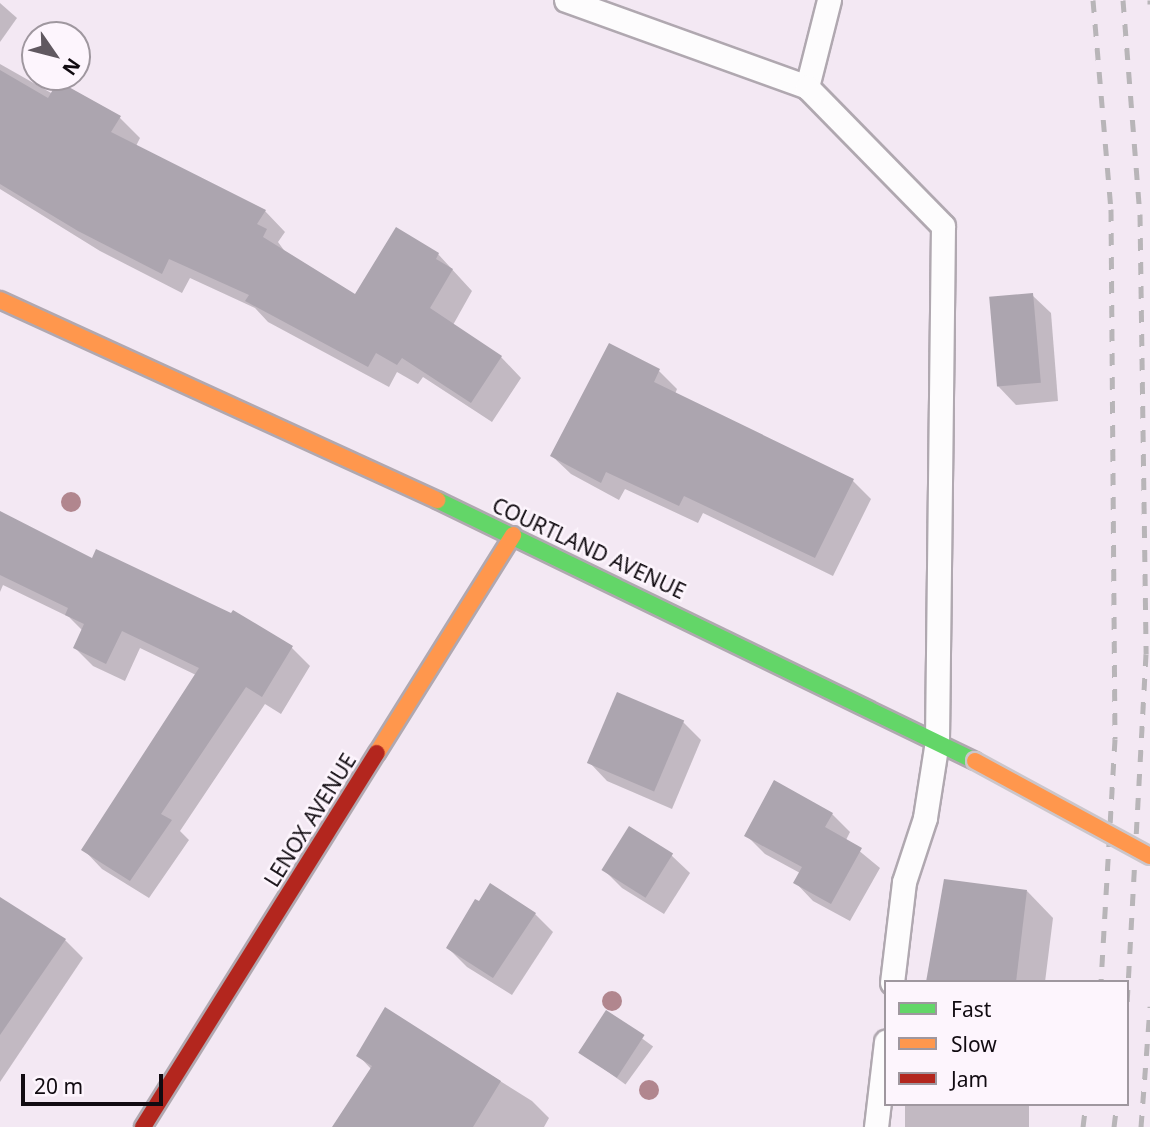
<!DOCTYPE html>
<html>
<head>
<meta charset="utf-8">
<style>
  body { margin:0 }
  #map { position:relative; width:1150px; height:1127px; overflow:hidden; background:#f3e8f3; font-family:"Noto Sans",sans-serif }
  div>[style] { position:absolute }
  .shadow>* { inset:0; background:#0003; transform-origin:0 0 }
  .building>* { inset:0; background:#aca5af; transform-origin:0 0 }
  .roads { filter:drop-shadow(2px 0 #b0a8b0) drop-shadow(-2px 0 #b0a8b0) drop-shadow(0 2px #b0a8b0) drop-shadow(0 -2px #b0a8b0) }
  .lane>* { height:23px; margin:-11.5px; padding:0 11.5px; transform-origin:11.5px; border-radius:11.5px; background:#fdfcfd }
  .fast>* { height:16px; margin:-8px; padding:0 8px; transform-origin:8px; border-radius:8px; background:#63d668 }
  .slow>* { height:16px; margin:-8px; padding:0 8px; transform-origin:8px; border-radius:8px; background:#ff974d }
  .jam>* { height:16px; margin:-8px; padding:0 8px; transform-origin:8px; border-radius:8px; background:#b3261e }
  .rail>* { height:5px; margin-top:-2.5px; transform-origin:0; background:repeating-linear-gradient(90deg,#b8b5b8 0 12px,transparent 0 24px) }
  .bridges { filter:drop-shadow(2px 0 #cbc6cb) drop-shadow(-2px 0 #cbc6cb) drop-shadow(0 2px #cbc6cb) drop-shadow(0 -2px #cbc6cb) }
  .slow-bridge>* { height:16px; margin:-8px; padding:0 8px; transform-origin:8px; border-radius:8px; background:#ff974d }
  .trees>* { width:20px; height:20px; margin:-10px; border-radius:50%; background:#b1868e }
  span { translate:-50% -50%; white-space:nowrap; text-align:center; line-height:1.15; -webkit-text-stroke:5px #fdf5fd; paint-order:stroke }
  .street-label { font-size:21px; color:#110b11 }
  .legend { position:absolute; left:884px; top:980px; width:245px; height:126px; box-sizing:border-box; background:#fdf5fd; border:2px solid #9f979f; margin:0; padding:9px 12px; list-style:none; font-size:21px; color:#110b11 }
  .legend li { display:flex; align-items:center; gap:14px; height:35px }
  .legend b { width:35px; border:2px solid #9f979f }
  .north { position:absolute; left:21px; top:21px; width:70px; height:70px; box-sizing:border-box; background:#fdf5fd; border:2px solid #9f979f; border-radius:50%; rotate:125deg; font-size:19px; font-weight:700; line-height:28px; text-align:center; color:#110b11 }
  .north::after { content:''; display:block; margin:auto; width:24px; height:32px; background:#605860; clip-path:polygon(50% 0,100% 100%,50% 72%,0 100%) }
  .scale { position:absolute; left:21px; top:1074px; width:142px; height:32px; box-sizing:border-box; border:4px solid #110b11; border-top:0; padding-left:9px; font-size:21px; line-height:24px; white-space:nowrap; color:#110b11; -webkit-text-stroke:5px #fdf5fd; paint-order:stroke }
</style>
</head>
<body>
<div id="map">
  <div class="shadow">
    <i style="clip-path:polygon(0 3px,17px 18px,0 42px)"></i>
    <i style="clip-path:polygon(0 64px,53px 94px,120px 118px,140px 138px,136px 146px,265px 211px,285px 232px,278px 242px,286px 253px,355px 296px,438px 254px,472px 291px,453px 325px,501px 357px,521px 378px,492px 422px,423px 377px,418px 384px,397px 372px,389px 387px,268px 322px,255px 308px,190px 278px,182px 293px,100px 251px,0 189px)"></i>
    <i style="clip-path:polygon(1032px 295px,1051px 313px,1058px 401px,1016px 405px,998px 386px)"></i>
    <i style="clip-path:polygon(659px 371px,677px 389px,675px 394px,853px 481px,871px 499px,833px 576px,703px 513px,698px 523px,625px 489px,619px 500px,571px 474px,552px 456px)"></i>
    <i style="clip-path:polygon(0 513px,93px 560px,292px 648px,310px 666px,281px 714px,265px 704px,180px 831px,189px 840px,149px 898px,102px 869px,84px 850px,196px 675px,140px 648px,125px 681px,93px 666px,75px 648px,83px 631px,69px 617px,3px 585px,0 592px)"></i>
    <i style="clip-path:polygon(683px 722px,701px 740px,672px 809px,607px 781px,589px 762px)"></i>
    <i style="clip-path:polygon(832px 814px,850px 832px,846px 840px,880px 868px,850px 921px,813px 901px,795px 882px,800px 873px,765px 854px,746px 835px)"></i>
    <i style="clip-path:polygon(671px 855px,690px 873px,664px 914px,622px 888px,604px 870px)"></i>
    <i style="clip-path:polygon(1027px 891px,1053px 918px,1045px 982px,927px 982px)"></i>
    <i style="clip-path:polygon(0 911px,65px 940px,83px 958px,0 1082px)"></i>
    <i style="clip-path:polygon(535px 914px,553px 932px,512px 995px,467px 967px,448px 948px)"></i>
    <i style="clip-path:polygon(386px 1009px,532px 1101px,549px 1118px,544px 1127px,335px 1127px,372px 1070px,358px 1055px)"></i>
    <i style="left:607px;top:1013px;width:57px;height:47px;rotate:36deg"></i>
    <i style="left:905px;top:1104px;width:124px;height:23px"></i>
  </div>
  <div class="building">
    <i style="clip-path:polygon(0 70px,48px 98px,58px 81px,121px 116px,111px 132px,266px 210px,257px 224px,267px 229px,263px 237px,355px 294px,396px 227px,439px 253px,436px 259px,453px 269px,430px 308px,502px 356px,471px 403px,402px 358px,397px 365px,376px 353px,368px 367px,245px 301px,249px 295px,169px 259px,162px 274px,78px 231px,0 184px)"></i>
    <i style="left:1033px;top:293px;width:90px;height:44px;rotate:85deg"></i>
    <i style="clip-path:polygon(609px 343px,660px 369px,654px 382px,854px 479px,815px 558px,684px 496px,679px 506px,606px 472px,601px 483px,550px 456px)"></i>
    <i style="clip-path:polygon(0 511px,92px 558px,96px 549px,231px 613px,233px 610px,293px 646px,262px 697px,246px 687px,161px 814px,172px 820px,130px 881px,81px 850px,199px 668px,122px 631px,106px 664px,73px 648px,84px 624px,65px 615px,68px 608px,0 575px)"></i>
    <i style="left:617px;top:692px;width:73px;height:77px;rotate:23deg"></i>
    <i style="clip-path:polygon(774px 780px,833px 813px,825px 827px,862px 848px,831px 904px,793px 883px,802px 867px,744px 836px)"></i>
    <i style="left:629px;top:826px;width:52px;height:52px;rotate:32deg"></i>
    <i style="clip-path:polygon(944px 879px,1027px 890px,1016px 982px,926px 982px)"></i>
    <i style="clip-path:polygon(490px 883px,536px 913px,493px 978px,446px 948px,475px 899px,479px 901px)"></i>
    <i style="clip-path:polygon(0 897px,66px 939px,0 1035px)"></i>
    <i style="clip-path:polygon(385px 1007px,501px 1081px,473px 1127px,332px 1127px,372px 1066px,356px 1056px)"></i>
    <i style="left:606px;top:1010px;width:46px;height:51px;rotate:33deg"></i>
  </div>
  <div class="roads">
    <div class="lane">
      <i style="left:566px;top:0;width:256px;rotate:19.8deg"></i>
      <i style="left:829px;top:0;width:90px;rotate:104.2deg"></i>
      <i style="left:807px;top:87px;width:194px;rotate:45.6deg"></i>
      <i style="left:943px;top:226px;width:515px;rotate:90.67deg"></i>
      <i style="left:937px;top:741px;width:78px;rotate:98.9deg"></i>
      <i style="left:925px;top:818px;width:67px;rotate:108.2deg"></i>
      <i style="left:904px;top:882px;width:101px;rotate:96.8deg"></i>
      <i style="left:876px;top:1127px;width:86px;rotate:-83.3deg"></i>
    </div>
    <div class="fast">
      <i style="left:437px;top:500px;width:598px;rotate:25.88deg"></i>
    </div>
    <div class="slow">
      <i style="left:0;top:300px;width:481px;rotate:24.6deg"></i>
      <i style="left:377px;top:753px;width:257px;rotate:-58deg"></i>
    </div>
    <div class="jam">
      <i style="left:143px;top:1127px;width:441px;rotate:-58deg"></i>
    </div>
  </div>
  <div class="rail">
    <i style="left:1093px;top:0;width:210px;rotate:85.1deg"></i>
    <i style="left:1111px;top:209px;width:530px;rotate:89.57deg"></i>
    <i style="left:1115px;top:739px;width:243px;rotate:93.3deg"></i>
    <i style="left:1123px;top:0;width:215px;rotate:85.5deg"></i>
    <i style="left:1140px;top:214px;width:440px;rotate:89.2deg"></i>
    <i style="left:1146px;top:654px;width:354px;rotate:93.1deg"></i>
    <i style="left:1150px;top:0;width:4px;rotate:90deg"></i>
    <i style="left:1083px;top:1127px;width:23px;rotate:-83deg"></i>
    <i style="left:1114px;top:1127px;width:23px;rotate:-83deg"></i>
    <i style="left:1141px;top:1127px;width:121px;rotate:-85.7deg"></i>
  </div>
  <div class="bridges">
    <div class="slow-bridge">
      <i style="left:975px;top:761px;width:199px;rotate:28.5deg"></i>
    </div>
  </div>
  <div class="trees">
    <i style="left:71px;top:502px"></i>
    <i style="left:612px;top:1001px"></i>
    <i style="left:649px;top:1090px"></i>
  </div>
  <div class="street-label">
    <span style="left:589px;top:548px;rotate:25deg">COURTLAND AVENUE</span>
    <span style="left:310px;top:820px;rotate:-58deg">LENOX AVENUE</span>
  </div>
  <ul class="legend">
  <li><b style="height:9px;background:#63d668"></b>Fast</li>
  <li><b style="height:9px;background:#ff974d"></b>Slow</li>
  <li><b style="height:9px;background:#b3261e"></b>Jam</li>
  </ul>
  <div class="north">N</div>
  <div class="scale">20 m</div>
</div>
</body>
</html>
